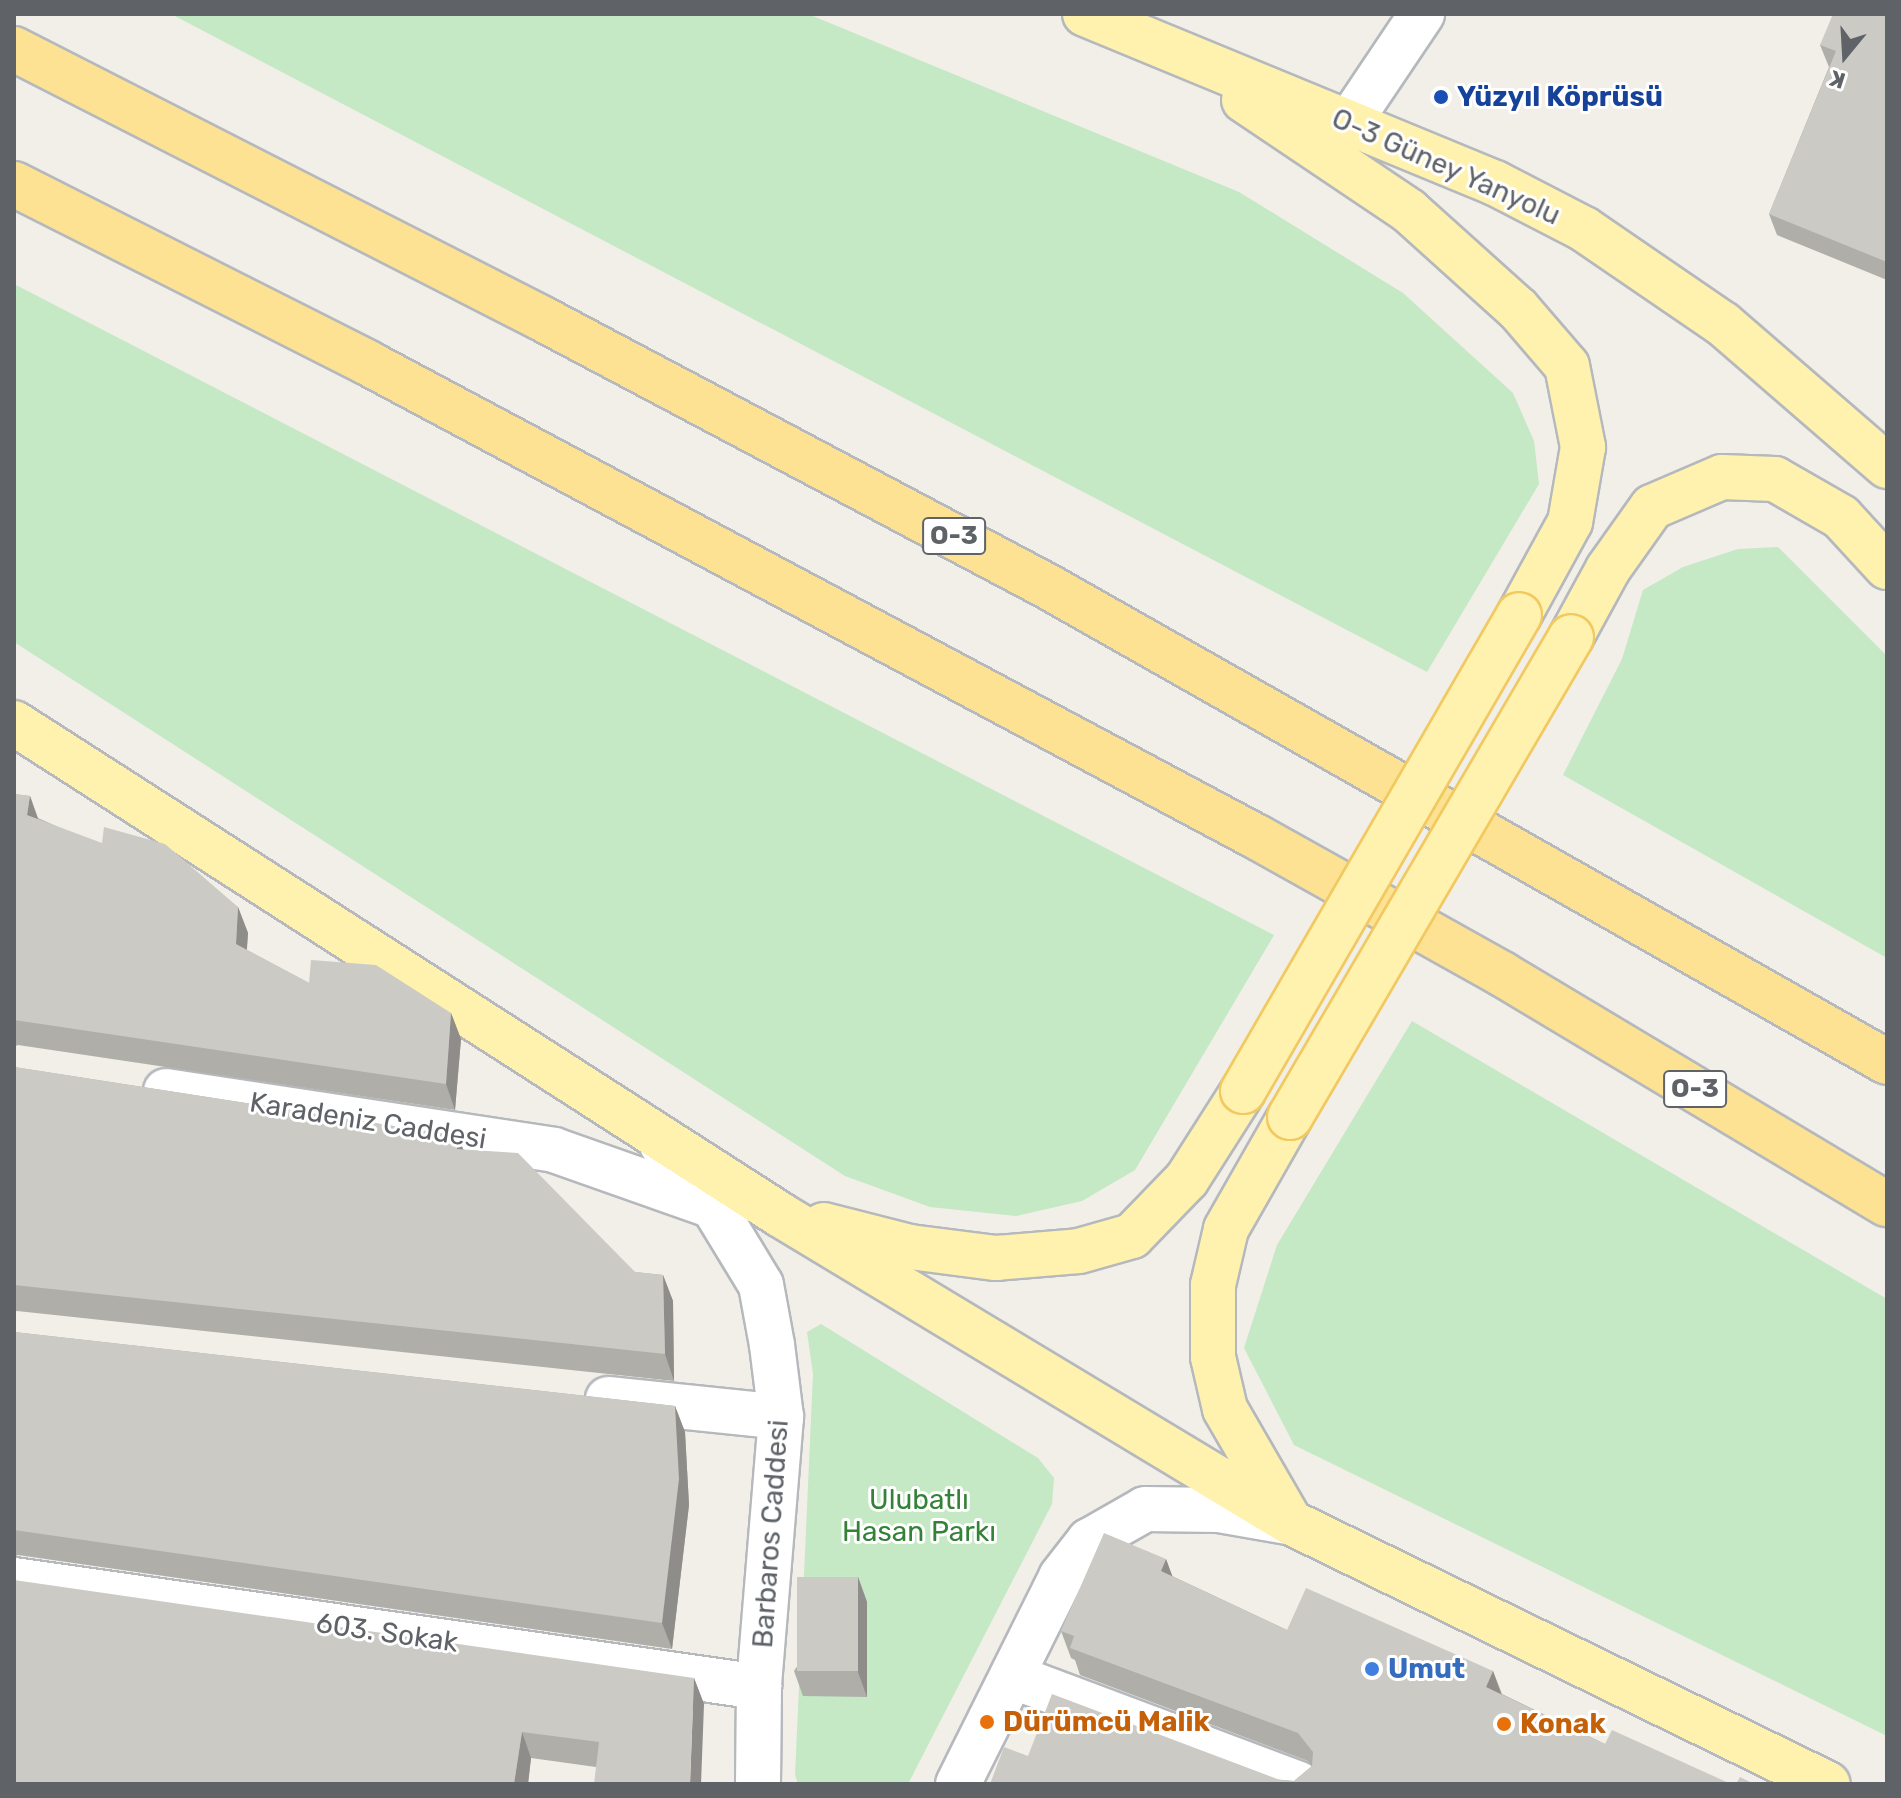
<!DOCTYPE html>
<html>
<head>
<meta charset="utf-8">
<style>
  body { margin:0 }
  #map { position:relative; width:1901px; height:1798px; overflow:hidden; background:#f1efe8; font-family:Rubik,sans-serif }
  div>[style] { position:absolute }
  .green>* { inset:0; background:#c5e8c5 }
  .roads { filter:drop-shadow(2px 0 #b5b8bc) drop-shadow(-2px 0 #b5b8bc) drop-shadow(0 2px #b5b8bc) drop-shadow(0 -2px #b5b8bc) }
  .street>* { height:44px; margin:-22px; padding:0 22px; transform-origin:22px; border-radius:22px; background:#fff }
  .secondary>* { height:44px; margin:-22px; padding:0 22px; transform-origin:22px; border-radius:22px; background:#fff }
  .primary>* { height:44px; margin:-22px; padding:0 22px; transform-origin:22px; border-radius:22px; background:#fff2af }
  .highway>* { height:44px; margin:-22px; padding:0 22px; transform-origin:22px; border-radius:22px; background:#fde293 }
  .bridges { filter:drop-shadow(2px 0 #f2c960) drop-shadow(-2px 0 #f2c960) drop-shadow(0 2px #f2c960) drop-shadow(0 -2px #f2c960) }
  .primary-bridge>* { height:44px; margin:-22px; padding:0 22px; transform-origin:22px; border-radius:22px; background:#fff2af }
  .wall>* { inset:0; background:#afaea9 }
  .shaded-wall>* { inset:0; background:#8f8d8a }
  .building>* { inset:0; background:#cccac5; transform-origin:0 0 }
  .dots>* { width:22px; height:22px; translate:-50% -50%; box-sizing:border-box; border:4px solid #fff; border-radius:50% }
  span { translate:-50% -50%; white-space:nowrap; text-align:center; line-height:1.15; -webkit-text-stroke:6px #fff; paint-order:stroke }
  .shield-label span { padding:2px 6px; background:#fff; border:2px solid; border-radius:6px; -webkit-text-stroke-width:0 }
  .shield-label { font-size:26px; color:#5f6368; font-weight:700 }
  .transit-label { font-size:28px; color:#164399; font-weight:700 }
  .left { translate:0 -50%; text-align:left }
  .street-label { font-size:28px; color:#5f6368 }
  .park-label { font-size:28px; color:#348238 }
  .shop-label { font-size:28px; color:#366cbe; font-weight:700 }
  .food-label { font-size:28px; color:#c56008; font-weight:700 }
  .frame { position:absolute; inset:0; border:16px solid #5f6368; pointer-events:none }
  .north { position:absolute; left:1805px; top:16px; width:80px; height:80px; -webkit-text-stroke:6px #fff; paint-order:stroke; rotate:198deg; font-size:22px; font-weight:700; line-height:32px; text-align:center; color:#5f6368 }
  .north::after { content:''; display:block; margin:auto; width:28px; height:36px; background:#5f6368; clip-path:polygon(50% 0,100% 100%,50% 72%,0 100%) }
</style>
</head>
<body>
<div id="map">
  <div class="green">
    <i style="clip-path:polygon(171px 14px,808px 14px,1239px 192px,1403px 293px,1513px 393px,1534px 441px,1539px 484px,1427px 672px)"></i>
    <i style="clip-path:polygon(14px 284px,1274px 935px,1135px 1170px,1082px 1201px,1016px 1216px,930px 1207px,845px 1176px,14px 642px)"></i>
    <i style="clip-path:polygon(1778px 547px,1887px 656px,1887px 958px,1563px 775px,1622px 659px,1643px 590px,1683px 567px,1738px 549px)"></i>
    <i style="clip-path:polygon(1412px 1021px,1887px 1299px,1887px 1736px,1294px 1445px,1244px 1348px,1277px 1245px)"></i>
    <i style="clip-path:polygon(821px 1324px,1038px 1458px,1054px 1478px,1052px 1504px,908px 1784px,798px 1784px,795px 1775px,813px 1374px,807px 1332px)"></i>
  </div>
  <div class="roads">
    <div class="street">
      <i style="left:1348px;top:124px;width:133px;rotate:-56.1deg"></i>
      <i style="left:166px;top:1091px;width:392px;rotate:8.6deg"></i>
      <i style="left:554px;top:1150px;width:169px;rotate:19.4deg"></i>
      <i style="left:608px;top:1399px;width:174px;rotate:5.9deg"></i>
      <i style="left:14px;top:1580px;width:753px;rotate:8.17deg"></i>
      <i style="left:1014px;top:1677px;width:304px;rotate:20.6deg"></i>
    </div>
    <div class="secondary">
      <i style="left:662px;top:1145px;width:80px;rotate:50.1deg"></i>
      <i style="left:713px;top:1206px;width:92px;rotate:58.7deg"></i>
      <i style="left:761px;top:1285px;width:61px;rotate:79.6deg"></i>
      <i style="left:772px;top:1345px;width:73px;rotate:82.9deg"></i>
      <i style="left:781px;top:1417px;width:271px;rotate:94.7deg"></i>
      <i style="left:759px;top:1687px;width:97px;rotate:90.6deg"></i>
      <i style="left:958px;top:1784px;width:231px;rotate:-63.5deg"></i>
      <i style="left:1061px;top:1577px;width:46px;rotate:-52.1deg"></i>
      <i style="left:1089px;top:1541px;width:64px;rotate:-29.7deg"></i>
      <i style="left:1145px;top:1509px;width:74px;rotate:0.8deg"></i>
      <i style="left:1219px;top:1510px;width:70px;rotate:9.9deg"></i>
    </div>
    <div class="primary">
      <i style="left:1085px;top:14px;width:443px;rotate:22.4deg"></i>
      <i style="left:1495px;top:183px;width:100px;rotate:27.3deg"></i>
      <i style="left:1584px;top:229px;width:168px;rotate:34.4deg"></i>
      <i style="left:1723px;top:324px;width:217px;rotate:40.9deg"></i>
      <i style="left:1244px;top:100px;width:199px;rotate:33.9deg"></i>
      <i style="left:1409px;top:211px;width:147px;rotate:42deg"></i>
      <i style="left:1518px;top:309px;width:75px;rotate:49.3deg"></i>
      <i style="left:1567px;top:366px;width:83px;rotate:78.8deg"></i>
      <i style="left:1583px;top:447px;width:76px;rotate:99.8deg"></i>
      <i style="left:1570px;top:522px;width:106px;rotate:118.7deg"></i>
      <i style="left:1571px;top:637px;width:77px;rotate:-61.4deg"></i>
      <i style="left:1608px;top:569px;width:76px;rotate:-54.6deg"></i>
      <i style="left:1652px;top:507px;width:76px;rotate:-23.2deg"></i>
      <i style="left:1722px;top:477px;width:53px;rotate:2.2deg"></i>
      <i style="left:1775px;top:479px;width:76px;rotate:29.9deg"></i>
      <i style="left:1841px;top:517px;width:68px;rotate:47.4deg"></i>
      <i style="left:14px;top:723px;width:909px;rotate:32.69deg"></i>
      <i style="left:779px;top:1214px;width:597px;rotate:31.08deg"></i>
      <i style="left:1290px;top:1522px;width:598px;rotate:25.97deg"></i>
      <i style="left:824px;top:1225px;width:89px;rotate:14.3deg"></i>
      <i style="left:910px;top:1247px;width:87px;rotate:7.3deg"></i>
      <i style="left:996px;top:1258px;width:83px;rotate:-4.8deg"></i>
      <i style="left:1079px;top:1251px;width:55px;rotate:-15.8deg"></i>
      <i style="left:1132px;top:1236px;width:79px;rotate:-46deg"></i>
      <i style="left:1187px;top:1179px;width:104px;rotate:-57.5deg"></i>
      <i style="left:1288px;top:1518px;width:126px;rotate:-120deg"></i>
      <i style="left:1225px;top:1409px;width:53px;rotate:-103deg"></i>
      <i style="left:1213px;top:1357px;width:72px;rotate:-90deg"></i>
      <i style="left:1213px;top:1285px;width:57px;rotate:-76.9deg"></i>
      <i style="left:1226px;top:1229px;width:129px;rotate:-60.3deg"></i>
    </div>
    <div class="highway">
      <i style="left:14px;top:49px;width:592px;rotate:27.04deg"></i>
      <i style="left:541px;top:318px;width:573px;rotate:27.91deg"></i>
      <i style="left:1047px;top:586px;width:965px;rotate:29.54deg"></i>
      <i style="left:14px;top:184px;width:397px;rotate:26.8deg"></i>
      <i style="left:368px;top:363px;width:1007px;rotate:28.07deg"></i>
      <i style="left:1257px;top:837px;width:281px;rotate:29.2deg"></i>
      <i style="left:1502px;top:974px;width:448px;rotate:30.9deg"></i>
    </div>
  </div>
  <div class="bridges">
    <div class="primary-bridge">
      <i style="left:1243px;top:1091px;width:550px;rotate:-59.89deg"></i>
      <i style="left:1290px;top:1117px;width:556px;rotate:-59.65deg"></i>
    </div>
  </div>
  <div class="wall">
    <i style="clip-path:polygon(1887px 14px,1887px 280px,1777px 235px,1769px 214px,1829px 67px,1820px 45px)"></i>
    <i style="clip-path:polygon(14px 794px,30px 796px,38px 818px,238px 907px,248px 933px,247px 950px,309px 983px,451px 1013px,461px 1039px,455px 1110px,18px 1045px,14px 1047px)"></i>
    <i style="clip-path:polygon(14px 1067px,458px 1136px,463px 1149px,635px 1272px,663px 1275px,673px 1301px,674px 1381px,17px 1311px,14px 1312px)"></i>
    <i style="clip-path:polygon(14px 1332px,675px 1406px,685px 1432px,689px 1505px,672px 1649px,18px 1555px,14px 1557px)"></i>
    <i style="clip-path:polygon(1166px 1559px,1172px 1576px,1287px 1630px,1493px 1671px,1502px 1694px,1605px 1744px,1731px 1784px,990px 1784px,1028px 1756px,1294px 1781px,1312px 1766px,1308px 1761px,1080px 1675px,1075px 1660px,1071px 1658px,1061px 1631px)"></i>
    <i style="clip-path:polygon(858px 1577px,867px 1602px,867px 1697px,803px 1696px,794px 1671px)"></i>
    <i style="clip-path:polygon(694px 1678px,704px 1704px,596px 1767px,531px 1758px,528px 1784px,14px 1784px)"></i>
  </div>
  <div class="shaded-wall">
    <i style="clip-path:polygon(30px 796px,39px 822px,27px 815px)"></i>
    <i style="clip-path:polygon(238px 907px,248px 933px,245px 971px,236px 944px)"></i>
    <i style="clip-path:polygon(451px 1013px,461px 1039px,455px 1110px,446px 1084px)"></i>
    <i style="clip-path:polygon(458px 1136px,468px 1162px,457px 1149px)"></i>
    <i style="clip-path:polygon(663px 1275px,673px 1301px,674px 1381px,665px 1354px)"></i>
    <i style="clip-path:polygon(675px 1406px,685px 1432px,689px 1505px,672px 1649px,662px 1623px)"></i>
    <i style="clip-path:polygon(1166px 1559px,1176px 1586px,1161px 1571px)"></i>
    <i style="clip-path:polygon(858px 1577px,867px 1602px,867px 1697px,858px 1672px)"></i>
    <i style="clip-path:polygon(1493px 1671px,1503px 1699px,1486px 1687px)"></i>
    <i style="clip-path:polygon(694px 1678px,704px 1704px,701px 1784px,690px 1784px)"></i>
    <i style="clip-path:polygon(522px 1732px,531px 1758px,528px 1784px,514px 1784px)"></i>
  </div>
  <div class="building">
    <i style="clip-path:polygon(1833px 14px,1887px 14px,1887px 262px,1769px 214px,1836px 51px,1820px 45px)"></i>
    <i style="clip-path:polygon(14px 794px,30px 796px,27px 815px,102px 843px,104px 827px,165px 844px,238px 907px,236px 944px,309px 983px,311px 960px,376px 965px,451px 1013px,446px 1084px,14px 1020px)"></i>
    <i style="clip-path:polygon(14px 1067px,458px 1136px,457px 1149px,518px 1153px,635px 1272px,663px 1275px,665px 1354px,14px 1285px)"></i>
    <i style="clip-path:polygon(14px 1332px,675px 1406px,679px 1479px,662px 1623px,14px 1530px)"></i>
    <i style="clip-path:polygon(1104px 1533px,1166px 1559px,1161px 1571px,1287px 1630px,1306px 1588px,1493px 1671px,1486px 1687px,1605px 1744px,1612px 1730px,1731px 1784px,990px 1784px,1004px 1747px,1028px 1756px,1052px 1694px,1280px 1780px,1294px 1781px,1312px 1766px,1313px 1752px,1298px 1733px,1070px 1648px,1074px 1636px,1061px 1631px)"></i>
    <i style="left:797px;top:1577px;width:61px;height:94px"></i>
    <i style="clip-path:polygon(14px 1580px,694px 1678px,690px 1784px,594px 1784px,599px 1742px,522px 1732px,514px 1784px,14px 1784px)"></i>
    <i style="clip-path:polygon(1740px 1777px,1754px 1784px,1736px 1784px)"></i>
  </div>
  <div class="dots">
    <i style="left:1441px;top:97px;background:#1a4fb4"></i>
    <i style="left:1372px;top:1669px;background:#3f7fe0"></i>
    <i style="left:987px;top:1722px;background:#e8710a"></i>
    <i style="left:1504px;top:1724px;background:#e8710a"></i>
  </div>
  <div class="shield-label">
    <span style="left:954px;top:536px">O-3</span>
    <span style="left:1695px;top:1089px">O-3</span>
  </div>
  <div class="transit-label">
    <span class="left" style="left:1457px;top:97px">Yüzyıl Köprüsü</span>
  </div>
  <div class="street-label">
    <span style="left:1446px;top:167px;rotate:24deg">O-3 Güney Yanyolu</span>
    <span style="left:368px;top:1121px;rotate:9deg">Karadeniz Caddesi</span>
    <span style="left:771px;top:1534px;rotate:-86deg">Barbaros Caddesi</span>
    <span style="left:387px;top:1633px;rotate:8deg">603. Sokak</span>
  </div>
  <div class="park-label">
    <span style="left:919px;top:1516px">Ulubatlı<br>Hasan Parkı</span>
  </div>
  <div class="shop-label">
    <span class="left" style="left:1388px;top:1669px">Umut</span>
  </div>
  <div class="food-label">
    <span class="left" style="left:1003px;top:1722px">Dürümcü Malik</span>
    <span class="left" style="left:1520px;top:1724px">Konak</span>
  </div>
  <div class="frame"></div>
  <div class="north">K</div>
</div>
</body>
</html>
